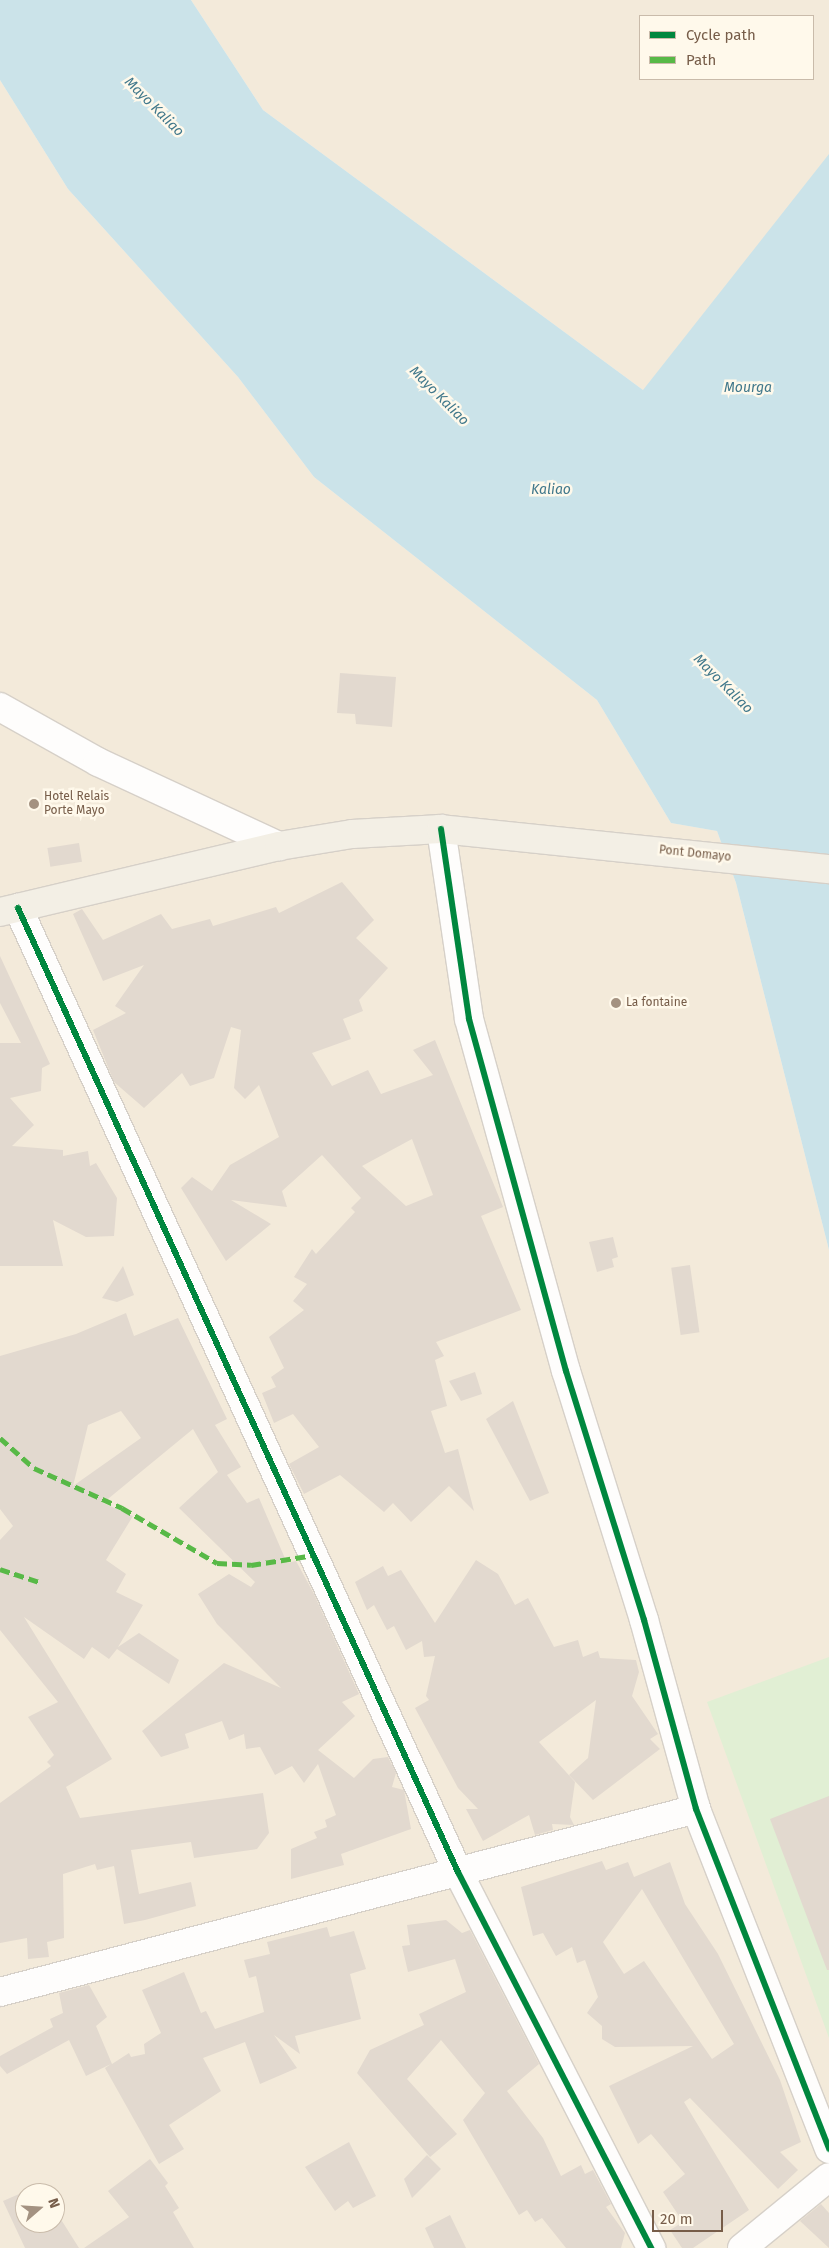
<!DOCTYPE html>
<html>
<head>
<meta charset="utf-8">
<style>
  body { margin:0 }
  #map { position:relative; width:829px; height:2248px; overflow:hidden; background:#f7f3ea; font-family:"Fira Sans",sans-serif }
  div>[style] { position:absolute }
  .residential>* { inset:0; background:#f3eada }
  .green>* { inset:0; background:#e1efd4 }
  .water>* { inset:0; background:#cbe3e9 }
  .building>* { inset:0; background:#e2d9cf; transform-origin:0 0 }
  .roads { filter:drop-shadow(1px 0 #d6d0c8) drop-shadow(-1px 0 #d6d0c8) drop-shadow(0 1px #d6d0c8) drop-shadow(0 -1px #d6d0c8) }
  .minor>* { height:28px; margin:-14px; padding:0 14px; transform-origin:14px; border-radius:14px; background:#fefdfc }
  .major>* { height:28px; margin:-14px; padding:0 14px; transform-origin:14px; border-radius:14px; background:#f3efe5 }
  .quiet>* { height:5px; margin-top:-2.5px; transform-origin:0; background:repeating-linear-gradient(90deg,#58b947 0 10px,transparent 0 15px) }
  .cycleway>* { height:6px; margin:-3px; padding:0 3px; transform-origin:3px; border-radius:3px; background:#00873e }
  .dots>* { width:14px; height:14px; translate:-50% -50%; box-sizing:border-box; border:2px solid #fff9eb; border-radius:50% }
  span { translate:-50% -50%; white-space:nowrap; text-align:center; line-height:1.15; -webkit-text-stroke:5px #fff9eb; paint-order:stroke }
  .poi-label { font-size:12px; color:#775d49 }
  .left { translate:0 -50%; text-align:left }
  .street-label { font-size:12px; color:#775d49 }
  .water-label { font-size:14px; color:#41788b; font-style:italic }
  .legend { position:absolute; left:639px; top:15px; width:175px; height:65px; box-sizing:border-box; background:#fff9eb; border:1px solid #c9bbaa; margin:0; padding:6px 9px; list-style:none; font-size:15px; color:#775d49 }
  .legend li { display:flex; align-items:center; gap:10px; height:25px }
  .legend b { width:25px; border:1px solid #c9bbaa }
  .north { position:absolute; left:15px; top:2183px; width:50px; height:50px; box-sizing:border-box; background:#fff9eb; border:1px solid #c9bbaa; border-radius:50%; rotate:71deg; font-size:14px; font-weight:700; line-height:20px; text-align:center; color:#775d49 }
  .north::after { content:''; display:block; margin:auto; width:18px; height:22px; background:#a49281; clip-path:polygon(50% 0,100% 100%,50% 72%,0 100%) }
  .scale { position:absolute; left:652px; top:2210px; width:71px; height:22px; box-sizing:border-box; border:2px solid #775d49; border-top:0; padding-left:6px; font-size:15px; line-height:18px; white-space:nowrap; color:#775d49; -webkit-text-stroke:4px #fff9eb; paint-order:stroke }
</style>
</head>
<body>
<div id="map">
  <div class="residential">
    <i style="clip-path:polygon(evenodd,191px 0,829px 0,829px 603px,643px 390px,263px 110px,191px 0,640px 16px,813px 16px,813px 79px,640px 79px,640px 16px)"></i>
    <i style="clip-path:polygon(evenodd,0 80px,68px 189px,238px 377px,314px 477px,597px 700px,671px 823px,717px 831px,736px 883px,829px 1250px,829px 2248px,0 2248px,0 80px,25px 2193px,55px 2193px,55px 2223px,25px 2223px,25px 2193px)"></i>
  </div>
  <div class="green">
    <i style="clip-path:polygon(829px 1657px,829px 2038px,707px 1702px)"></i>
  </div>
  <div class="water">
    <i style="clip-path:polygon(0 0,191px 0,263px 110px,643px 390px,829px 154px,829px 1250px,736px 883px,717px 831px,671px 823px,597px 700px,314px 477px,238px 377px,68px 189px,0 80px)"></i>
  </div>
  <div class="building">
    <i style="clip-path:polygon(340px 673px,396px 677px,392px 727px,356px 724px,355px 714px,337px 713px)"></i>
    <i style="left:79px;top:843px;width:19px;height:32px;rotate:81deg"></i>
    <i style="clip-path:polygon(evenodd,342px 882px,374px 920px,356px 938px,388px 968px,359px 1000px,363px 1011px,343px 1019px,351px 1039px,312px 1053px,332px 1086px,368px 1070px,381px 1094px,433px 1075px,413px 1050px,435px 1040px,503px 1207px,481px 1216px,521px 1310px,436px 1342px,444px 1356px,435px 1360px,447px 1406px,431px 1411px,445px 1453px,458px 1449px,474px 1511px,449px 1486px,411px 1522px,393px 1503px,384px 1512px,340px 1475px,304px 1494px,289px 1464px,319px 1447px,293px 1414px,274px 1423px,262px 1393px,276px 1387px,271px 1377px,284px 1368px,269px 1337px,304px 1310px,293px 1301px,307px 1284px,294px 1277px,312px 1249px,316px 1254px,355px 1212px,351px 1208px,361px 1198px,322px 1155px,282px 1191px,287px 1207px,231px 1200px,271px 1224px,226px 1261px,181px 1188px,192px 1177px,212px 1191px,230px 1165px,279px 1137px,259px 1085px,245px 1099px,234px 1088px,241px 1030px,231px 1027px,214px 1078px,190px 1086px,182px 1073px,144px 1108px,114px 1082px,93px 1030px,126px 1013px,115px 1006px,144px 965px,103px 981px,73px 914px,82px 909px,103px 940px,161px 914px,172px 929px,210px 919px,213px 926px,276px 907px,279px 913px,342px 882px,412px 1139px,433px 1195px,406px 1206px,362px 1166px,412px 1139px)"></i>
    <i style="clip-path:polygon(0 956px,50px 1064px,42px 1068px,41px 1091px,10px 1098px,34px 1125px,12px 1146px,63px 1150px,63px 1156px,88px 1151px,90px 1166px,96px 1163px,117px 1198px,114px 1236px,86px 1237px,53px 1220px,63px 1266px,0 1266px,0 1043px,21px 1043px,0 1003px)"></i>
    <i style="clip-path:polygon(613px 1237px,618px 1257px,612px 1259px,614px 1267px,597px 1272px,589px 1242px)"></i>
    <i style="left:690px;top:1265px;width:68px;height:19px;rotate:82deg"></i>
    <i style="clip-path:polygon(123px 1266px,134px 1295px,117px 1302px,102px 1298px)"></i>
    <i style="clip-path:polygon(evenodd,126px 1313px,134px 1336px,178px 1318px,227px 1419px,215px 1425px,241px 1467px,227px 1475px,247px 1503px,259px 1498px,287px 1563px,296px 1561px,313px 1592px,359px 1694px,342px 1702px,355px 1716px,318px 1750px,354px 1778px,373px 1759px,388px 1757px,396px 1773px,392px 1787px,404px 1790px,411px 1829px,341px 1854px,344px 1865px,291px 1879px,291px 1849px,317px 1838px,314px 1832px,327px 1827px,325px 1820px,336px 1815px,318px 1764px,304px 1783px,292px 1766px,275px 1775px,260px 1747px,246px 1749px,244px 1734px,229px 1740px,222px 1721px,185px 1734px,189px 1748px,161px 1757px,142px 1731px,224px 1663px,281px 1688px,217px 1624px,198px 1594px,229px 1574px,251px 1587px,255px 1582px,179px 1508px,218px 1472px,193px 1429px,103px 1503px,133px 1516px,106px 1560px,126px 1574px,116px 1592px,143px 1605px,118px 1647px,139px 1633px,179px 1660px,169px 1684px,117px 1649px,109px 1659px,92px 1647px,84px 1659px,24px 1617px,112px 1759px,66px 1787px,80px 1818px,263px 1793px,269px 1833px,257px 1849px,194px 1858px,191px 1842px,131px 1850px,139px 1894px,191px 1882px,196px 1906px,145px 1920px,124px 1924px,114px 1866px,97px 1870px,95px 1864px,63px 1874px,64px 1938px,47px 1942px,49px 1957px,28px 1959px,27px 1938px,0 1943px,0 1803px,51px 1766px,47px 1762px,54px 1755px,28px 1717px,58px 1702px,0 1630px,0 1540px,13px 1526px,0 1509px,0 1356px,76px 1334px,126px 1313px,121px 1411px,141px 1438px,73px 1486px,88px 1425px,121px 1411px)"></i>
    <i style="clip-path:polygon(475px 1372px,482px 1394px,461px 1401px,449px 1381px)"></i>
    <i style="clip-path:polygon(513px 1401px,549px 1493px,530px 1501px,486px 1419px)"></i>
    <i style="clip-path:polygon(476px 1560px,498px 1574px,515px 1605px,528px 1598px,554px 1647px,578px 1640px,583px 1657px,598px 1651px,600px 1658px,636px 1660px,639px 1672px,632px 1696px,658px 1734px,650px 1739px,660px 1749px,593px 1800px,569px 1775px,588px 1758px,596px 1700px,539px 1742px,575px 1782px,570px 1817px,574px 1825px,552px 1824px,553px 1830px,535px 1835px,529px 1815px,483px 1841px,466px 1809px,478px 1809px,458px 1788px,415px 1708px,429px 1700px,426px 1696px,435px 1656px,424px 1657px,422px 1641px,406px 1650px,394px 1626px,387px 1630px,374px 1605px,367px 1610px,355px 1582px,383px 1566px,388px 1576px,401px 1570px,435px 1623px)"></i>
    <i style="clip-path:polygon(829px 1796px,829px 1970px,827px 1970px,770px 1819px)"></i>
    <i style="clip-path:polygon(evenodd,602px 1861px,606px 1870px,628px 1862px,634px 1877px,670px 1862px,685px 1904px,718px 1954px,780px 2080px,801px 2142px,780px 2152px,798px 2170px,778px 2189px,690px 2098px,684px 2102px,749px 2210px,693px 2248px,682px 2248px,670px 2230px,683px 2222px,663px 2192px,685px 2174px,651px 2134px,638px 2144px,609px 2086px,693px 2046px,615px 2047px,602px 2039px,602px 2026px,587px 2013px,598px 1997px,585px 1960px,577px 1963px,572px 1947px,556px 1956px,543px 1933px,533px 1936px,521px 1887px,602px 1861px,642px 1889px,734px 2044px,712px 2059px,644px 1961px,624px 1974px,603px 1942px,642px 1889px)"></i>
    <i style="clip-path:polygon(446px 1920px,462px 1933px,470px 1930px,539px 2064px,507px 2091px,543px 2138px,561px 2176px,581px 2165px,585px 2174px,593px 2170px,611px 2204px,606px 2207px,625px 2233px,621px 2248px,566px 2248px,542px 2218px,535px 2222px,527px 2210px,519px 2215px,463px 2120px,485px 2093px,441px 2040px,407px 2079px,457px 2134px,430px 2157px,357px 2073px,370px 2050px,424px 2025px,419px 2014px,466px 1992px,455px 1959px,408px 1972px,402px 1946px,410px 1945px,407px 1925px)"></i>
    <i style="clip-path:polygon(327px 1927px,330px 1937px,354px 1931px,366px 1969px,350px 1974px,361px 2019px,295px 2036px,300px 2054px,274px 2035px,297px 2068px,260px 2084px,245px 2042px,203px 2058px,221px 2091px,169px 2125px,184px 2149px,159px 2164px,105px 2068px,111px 2064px,86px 2076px,69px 2040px,7px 2074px,0 2066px,0 2056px,53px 2027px,50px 2019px,63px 2013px,59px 1993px,89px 1985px,107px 2017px,96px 2026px,112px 2064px,129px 2053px,131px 2057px,145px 2054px,144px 2044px,161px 2033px,142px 1990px,184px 1972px,201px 2013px,206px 2011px,215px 2029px,264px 2012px,256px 1976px,249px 1978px,244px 1960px,270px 1954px,267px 1942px)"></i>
    <i style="clip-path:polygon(349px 2142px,376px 2196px,353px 2208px,348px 2201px,335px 2211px,305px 2167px)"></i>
    <i style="clip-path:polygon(427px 2155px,441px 2169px,412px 2198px,404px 2179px)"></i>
    <i style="clip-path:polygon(150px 2159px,168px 2183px,165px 2186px,179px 2208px,173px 2212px,194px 2248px,84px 2248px,129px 2217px,108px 2191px)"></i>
    <i style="clip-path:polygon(40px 2185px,45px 2193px,25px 2193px,25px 2223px,55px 2223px,55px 2210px,79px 2248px,25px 2248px,3px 2201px)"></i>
    <i style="clip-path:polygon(821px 2204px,829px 2213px,829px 2248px,800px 2221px)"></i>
    <i style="clip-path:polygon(450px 2215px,466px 2248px,434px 2248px,425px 2228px)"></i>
  </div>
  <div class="roads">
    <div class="minor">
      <i style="left:0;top:707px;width:112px;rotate:29.3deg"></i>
      <i style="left:98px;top:762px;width:200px;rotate:24.9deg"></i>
      <i style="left:441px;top:829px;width:192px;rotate:81.6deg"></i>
      <i style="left:469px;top:1019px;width:365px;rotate:74.6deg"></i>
      <i style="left:566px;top:1371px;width:261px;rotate:72.6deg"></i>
      <i style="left:644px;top:1620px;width:196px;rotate:74.6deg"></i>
      <i style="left:696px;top:1809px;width:365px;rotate:68.6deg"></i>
      <i style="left:18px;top:908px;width:1060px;rotate:65.47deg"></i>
      <i style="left:458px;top:1872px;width:423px;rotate:62.8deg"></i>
      <i style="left:0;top:1992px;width:720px;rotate:-14.73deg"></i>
      <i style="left:742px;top:2248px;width:112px;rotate:-39.2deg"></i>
    </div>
    <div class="major">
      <i style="left:0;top:912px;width:287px;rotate:-13.3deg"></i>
      <i style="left:279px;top:846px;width:74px;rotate:-9.3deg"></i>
      <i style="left:352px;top:834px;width:89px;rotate:-3.2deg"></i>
      <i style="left:441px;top:829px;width:390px;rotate:5.9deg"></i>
    </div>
  </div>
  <div class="quiet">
    <i style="left:0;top:1438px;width:45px;rotate:41.4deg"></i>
    <i style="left:34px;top:1468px;width:97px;rotate:24.4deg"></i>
    <i style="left:122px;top:1508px;width:110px;rotate:30.1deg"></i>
    <i style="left:217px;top:1563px;width:34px;rotate:3deg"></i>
    <i style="left:251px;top:1565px;width:64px;rotate:-9deg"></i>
    <i style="left:0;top:1569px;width:41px;rotate:18.4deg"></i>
  </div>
  <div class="cycleway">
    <i style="left:441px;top:829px;width:192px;rotate:81.6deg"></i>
    <i style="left:469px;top:1019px;width:365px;rotate:74.6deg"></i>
    <i style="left:566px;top:1371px;width:261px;rotate:72.6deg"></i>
    <i style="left:644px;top:1620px;width:196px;rotate:74.6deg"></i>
    <i style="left:696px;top:1809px;width:365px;rotate:68.6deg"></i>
    <i style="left:18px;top:908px;width:1060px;rotate:65.47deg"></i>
    <i style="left:458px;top:1872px;width:423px;rotate:62.8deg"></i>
  </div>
  <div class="dots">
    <i style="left:34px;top:804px;background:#a49281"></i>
    <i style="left:616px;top:1003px;background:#a49281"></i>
  </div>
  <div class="poi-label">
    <span class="left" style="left:44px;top:804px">Hotel Relais<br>Porte Mayo</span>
    <span class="left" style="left:626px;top:1003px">La fontaine</span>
  </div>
  <div class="street-label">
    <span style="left:695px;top:854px;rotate:6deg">Pont Domayo</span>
  </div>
  <div class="water-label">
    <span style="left:154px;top:107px;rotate:45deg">Mayo Kaliao</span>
    <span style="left:748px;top:388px">Mourga</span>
    <span style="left:439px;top:396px;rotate:45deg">Mayo Kaliao</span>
    <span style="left:551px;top:490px">Kaliao</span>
    <span style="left:723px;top:684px;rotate:45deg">Mayo Kaliao</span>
  </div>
  <ul class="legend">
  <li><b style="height:6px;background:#00873e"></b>Cycle path</li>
  <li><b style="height:6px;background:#58b947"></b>Path</li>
  </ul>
  <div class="north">N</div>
  <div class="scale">20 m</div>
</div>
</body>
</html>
